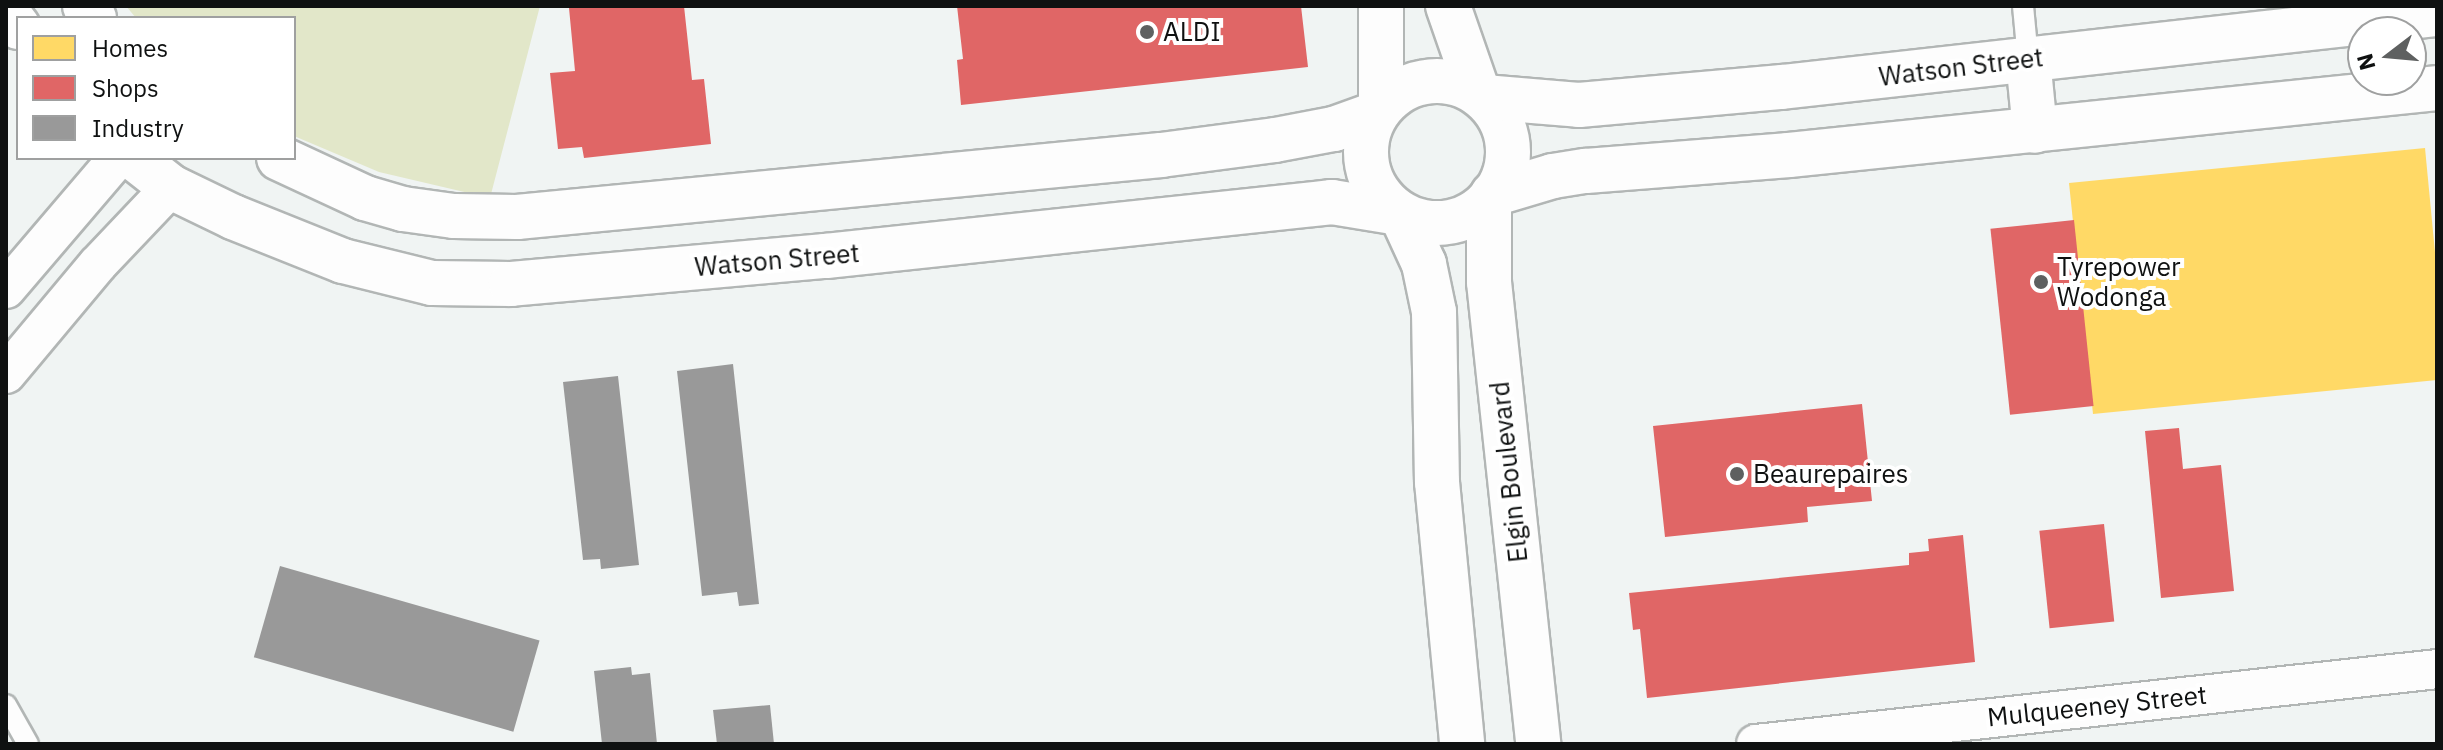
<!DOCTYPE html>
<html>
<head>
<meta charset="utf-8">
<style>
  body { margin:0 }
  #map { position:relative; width:2443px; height:750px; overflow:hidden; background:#f0f4f3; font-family:"IBM Plex Sans",sans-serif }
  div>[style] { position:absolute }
  .green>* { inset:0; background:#e2e7c9 }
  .homes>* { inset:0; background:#ffd966 }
  .shops>* { inset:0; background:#e06666; transform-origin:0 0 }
  .industry>* { inset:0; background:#999; transform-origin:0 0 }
  .roads { filter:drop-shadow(2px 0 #b2b6b5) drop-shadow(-2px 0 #b2b6b5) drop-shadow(0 2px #b2b6b5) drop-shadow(0 -2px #b2b6b5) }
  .lane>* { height:20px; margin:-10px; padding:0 10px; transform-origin:10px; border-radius:10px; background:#fdfdfd }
  .street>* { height:38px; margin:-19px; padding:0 19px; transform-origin:19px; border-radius:19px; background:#fdfdfd }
  .secondary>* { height:44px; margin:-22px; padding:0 22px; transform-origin:22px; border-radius:22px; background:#fdfdfd }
  .secondary>.ring { margin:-22px; padding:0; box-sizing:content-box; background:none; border:44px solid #fdfdfd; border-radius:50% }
  .dots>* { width:22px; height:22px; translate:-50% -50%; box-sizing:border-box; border:4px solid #fff; border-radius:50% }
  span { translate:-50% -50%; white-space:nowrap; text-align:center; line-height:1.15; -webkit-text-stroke:8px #fff; paint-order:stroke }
  .poi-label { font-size:26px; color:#0f1111 }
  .left { translate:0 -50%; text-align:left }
  .street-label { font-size:26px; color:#0f1111 }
  .frame { position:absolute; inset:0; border:8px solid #0f1111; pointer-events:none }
  .legend { position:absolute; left:16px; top:16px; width:280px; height:144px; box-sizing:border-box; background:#fff; border:2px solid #9fa0a0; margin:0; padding:10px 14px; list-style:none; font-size:24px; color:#0f1111 }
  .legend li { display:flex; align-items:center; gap:16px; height:40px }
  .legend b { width:40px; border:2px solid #9fa0a0 }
  .north { position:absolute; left:2347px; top:16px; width:80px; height:80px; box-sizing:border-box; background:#fff; border:2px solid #9fa0a0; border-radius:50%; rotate:254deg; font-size:22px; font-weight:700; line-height:32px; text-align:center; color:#0f1111 }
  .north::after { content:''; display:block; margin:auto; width:28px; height:36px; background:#5e6060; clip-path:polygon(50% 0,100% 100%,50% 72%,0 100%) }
</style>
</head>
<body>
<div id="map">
  <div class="green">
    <i style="clip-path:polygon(126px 6px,540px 6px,490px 198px,379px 172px,294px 136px,294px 18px,136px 18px)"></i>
  </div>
  <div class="homes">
    <i style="clip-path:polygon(2425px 148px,2437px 273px,2437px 380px,2093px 414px,2069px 183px)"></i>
  </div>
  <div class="shops">
    <i style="clip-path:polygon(586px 6px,684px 6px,692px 80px,704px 79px,711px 144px,584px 158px,582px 147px,558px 149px,550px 73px,575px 71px,569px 8px)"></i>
    <i style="clip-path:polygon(957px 6px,1301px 6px,1308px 67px,961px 105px,957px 60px,963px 59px)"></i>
    <i style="left:2074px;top:220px;width:187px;height:84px;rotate:84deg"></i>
    <i style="clip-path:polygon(1862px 404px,1872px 501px,1807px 507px,1808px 522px,1665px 537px,1653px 426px)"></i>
    <i style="clip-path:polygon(2179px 428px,2183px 469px,2221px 465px,2234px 591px,2161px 598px,2145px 431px)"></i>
    <i style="left:2104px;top:524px;width:98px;height:65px;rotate:84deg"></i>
    <i style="clip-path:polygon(1963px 535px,1975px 662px,1647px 698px,1640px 629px,1633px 630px,1629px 593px,1909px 565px,1909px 553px,1929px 551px,1928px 539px)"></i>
  </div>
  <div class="industry">
    <i style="clip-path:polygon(733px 364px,759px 604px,739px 606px,737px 592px,702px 596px,677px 371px)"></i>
    <i style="clip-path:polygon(618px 376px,639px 565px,601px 569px,600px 559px,583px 560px,563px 382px)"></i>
    <i style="left:280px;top:566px;width:270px;height:95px;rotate:16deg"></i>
    <i style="clip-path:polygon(631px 667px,632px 675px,650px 673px,657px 744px,602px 744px,594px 671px)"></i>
    <i style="clip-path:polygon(770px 705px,774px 744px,717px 744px,713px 710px)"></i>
  </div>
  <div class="roads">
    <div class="lane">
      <i style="left:2023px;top:6px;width:53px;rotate:84.6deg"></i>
      <i style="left:6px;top:705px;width:45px;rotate:60.6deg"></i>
    </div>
    <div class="street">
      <i style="left:6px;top:289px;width:172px;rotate:-49.5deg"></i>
      <i style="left:6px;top:374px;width:143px;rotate:-50.1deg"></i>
      <i style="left:98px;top:264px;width:106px;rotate:-46.5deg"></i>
      <i style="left:1756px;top:744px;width:685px;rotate:-6.28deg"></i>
    </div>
    <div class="secondary">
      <i style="left:85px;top:6px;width:15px;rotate:53deg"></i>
      <i style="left:1381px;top:6px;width:101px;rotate:90deg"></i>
      <i style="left:1448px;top:6px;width:91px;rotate:70.8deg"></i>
      <i style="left:6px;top:11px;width:20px;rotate:53deg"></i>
      <i style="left:2028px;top:59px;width:72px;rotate:84.4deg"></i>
      <i class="ring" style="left:1366px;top:81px;width:98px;height:98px"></i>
      <i style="left:1484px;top:97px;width:95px;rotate:4.8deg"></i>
      <i style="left:1579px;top:105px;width:204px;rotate:-5.1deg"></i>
      <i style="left:1782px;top:87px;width:659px;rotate:-6.36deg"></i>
      <i style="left:134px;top:158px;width:47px;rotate:38.1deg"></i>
      <i style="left:171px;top:187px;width:69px;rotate:25.8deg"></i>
      <i style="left:233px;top:217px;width:118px;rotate:21.8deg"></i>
      <i style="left:343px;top:261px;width:92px;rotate:13.9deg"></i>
      <i style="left:432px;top:283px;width:79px;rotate:0.7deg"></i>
      <i style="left:511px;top:284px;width:316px;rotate:-5.1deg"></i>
      <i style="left:826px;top:256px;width:509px;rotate:-6.09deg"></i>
      <i style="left:1332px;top:202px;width:68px;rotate:9.3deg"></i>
      <i style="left:279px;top:158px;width:95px;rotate:24.9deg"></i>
      <i style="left:365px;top:198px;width:40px;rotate:16deg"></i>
      <i style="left:403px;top:209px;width:51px;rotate:7.8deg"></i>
      <i style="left:454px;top:216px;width:63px;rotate:0.9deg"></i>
      <i style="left:517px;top:217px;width:647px;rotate:-5.5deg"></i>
      <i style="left:1161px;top:155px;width:115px;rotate:-7.5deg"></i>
      <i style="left:1275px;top:140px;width:60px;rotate:-10.6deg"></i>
      <i style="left:1334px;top:129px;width:45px;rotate:-19.7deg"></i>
      <i style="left:1493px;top:194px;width:63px;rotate:-16.7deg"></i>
      <i style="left:1553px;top:176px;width:33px;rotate:-9deg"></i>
      <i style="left:1586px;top:171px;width:204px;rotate:-4.5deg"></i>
      <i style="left:1789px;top:155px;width:651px;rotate:-5.9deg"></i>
      <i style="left:1489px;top:200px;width:82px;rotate:90deg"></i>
      <i style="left:1489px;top:282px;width:465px;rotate:83.9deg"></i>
      <i style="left:1402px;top:216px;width:53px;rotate:65.4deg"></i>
      <i style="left:1424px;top:264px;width:49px;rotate:78.2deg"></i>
      <i style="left:1434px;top:312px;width:170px;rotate:89deg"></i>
      <i style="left:1437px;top:482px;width:263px;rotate:84.5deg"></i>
    </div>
  </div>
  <div class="dots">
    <i style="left:1147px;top:32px;background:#5e6060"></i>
    <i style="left:2041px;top:282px;background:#5e6060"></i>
    <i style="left:1737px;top:474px;background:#5e6060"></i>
  </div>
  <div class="poi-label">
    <span class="left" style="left:1163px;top:32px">ALDI</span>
    <span class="left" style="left:2057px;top:282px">Tyrepower<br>Wodonga</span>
    <span class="left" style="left:1753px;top:474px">Beaurepaires</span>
  </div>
  <div class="street-label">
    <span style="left:1961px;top:67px;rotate:-7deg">Watson Street</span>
    <span style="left:777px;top:260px;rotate:-5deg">Watson Street</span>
    <span style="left:1509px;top:472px;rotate:-96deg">Elgin Boulevard</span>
    <span style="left:2097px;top:706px;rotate:-6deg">Mulqueeney Street</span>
  </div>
  <div class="frame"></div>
  <ul class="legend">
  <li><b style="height:22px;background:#ffd966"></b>Homes</li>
  <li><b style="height:22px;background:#e06666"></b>Shops</li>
  <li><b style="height:22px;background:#999"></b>Industry</li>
  </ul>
  <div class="north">N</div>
</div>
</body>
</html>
